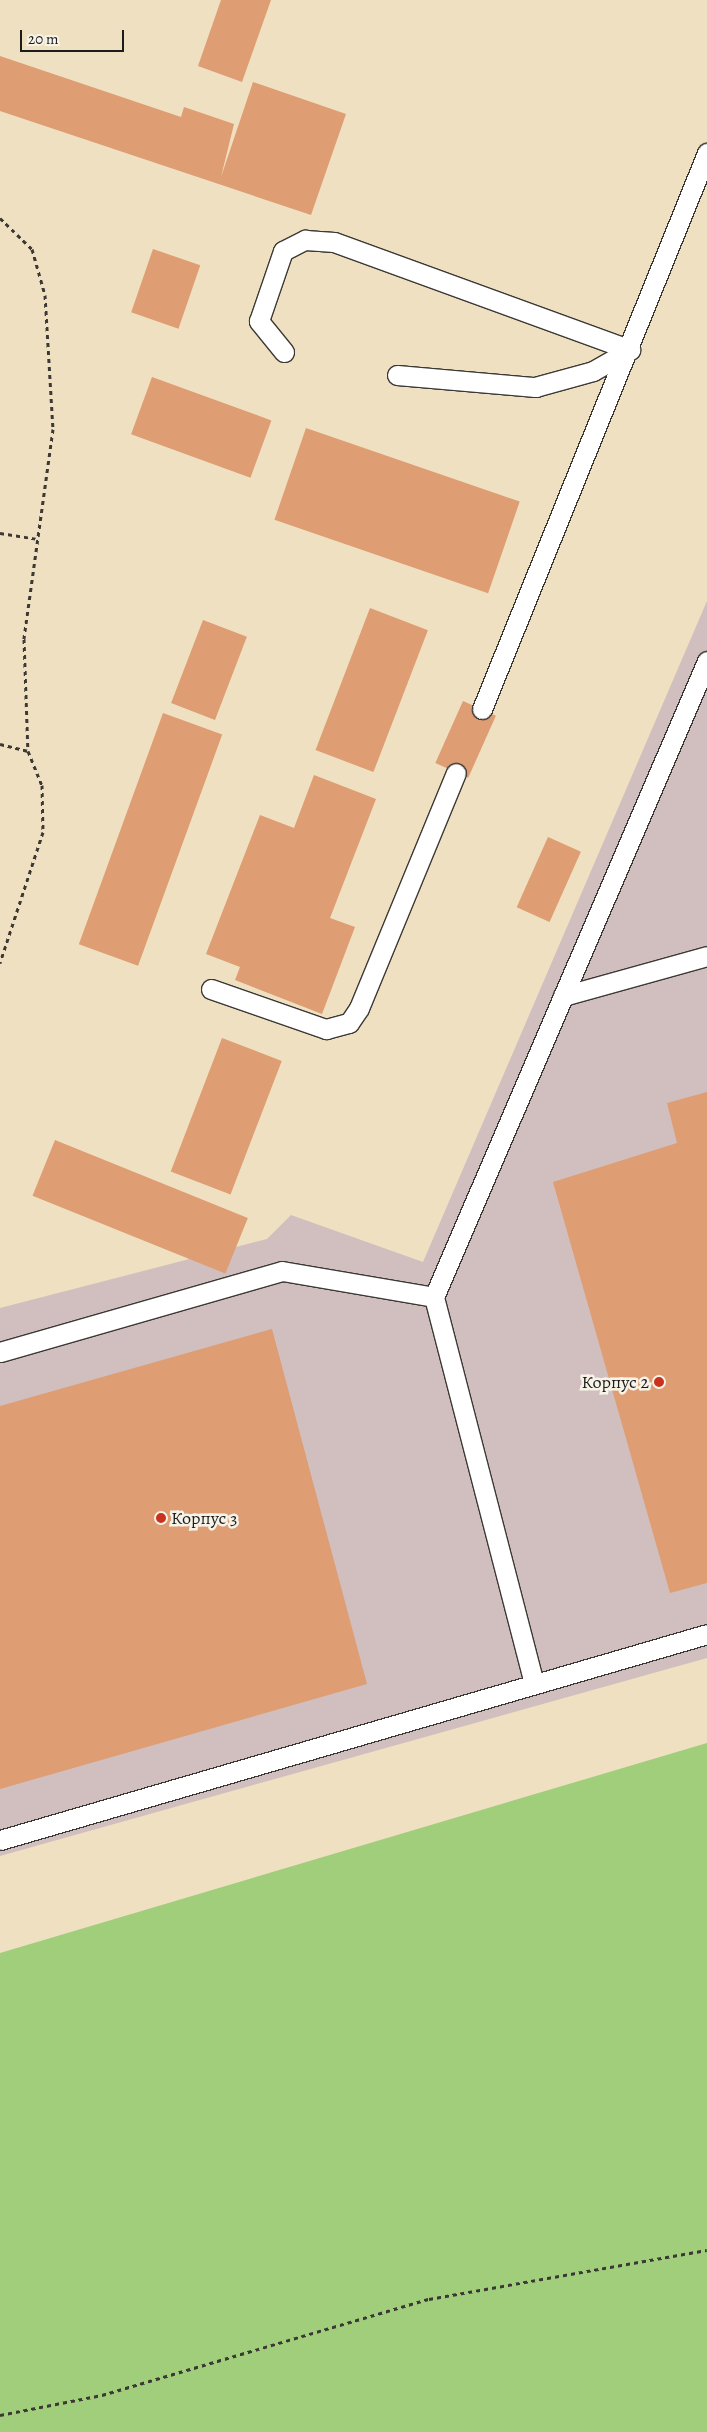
<!DOCTYPE html>
<html>
<head>
<meta charset="utf-8">
<style>
  body { margin:0 }
  #map { position:relative; width:707px; height:2432px; overflow:hidden; background:#eee0c0; font-family:Alegreya,serif }
  div>[style] { position:absolute }
  .industrial>* { inset:0; background:#d1bfbf }
  .green>* { inset:0; background:#a0ce7b }
  .building>* { inset:0; background:#de9d72; transform-origin:0 0 }
  .path>* { height:3px; margin-top:-1.5px; transform-origin:0; background:repeating-linear-gradient(90deg,#3c3935 0 4px,transparent 0 8px) }
  .roads { filter:drop-shadow(1px 0 #3c3935) drop-shadow(-1px 0 #3c3935) drop-shadow(0 1px #3c3935) drop-shadow(0 -1px #3c3935) }
  .lane>* { height:19px; margin:-9.5px; padding:0 9.5px; transform-origin:9.5px; border-radius:9.5px; background:#fff }
  .dots>* { width:14px; height:14px; translate:-50% -50%; box-sizing:border-box; border:2px solid #f7f3e8; border-radius:50% }
  span { translate:-50% -50%; white-space:nowrap; text-align:center; line-height:1.15; -webkit-text-stroke:5px #f7f3e8; paint-order:stroke }
  .poi-label { font-size:18px; color:#1c1c1c }
  .right { translate:-100% -50%; text-align:right }
  .left { translate:0 -50%; text-align:left }
  .scale { position:absolute; left:20px; top:30px; width:104px; height:22px; box-sizing:border-box; border:2px solid #1c1c1c; border-top:0; padding-left:6px; font-size:15px; line-height:18px; white-space:nowrap; color:#1c1c1c; -webkit-text-stroke:4px #f7f3e8; paint-order:stroke }
</style>
</head>
<body>
<div id="map">
  <div class="industrial">
    <i style="clip-path:polygon(707px 601px,707px 1658px,0 1856px,0 1308px,267px 1239px,291px 1215px,423px 1262px)"></i>
  </div>
  <div class="green">
    <i style="clip-path:polygon(707px 1743px,707px 2432px,0 2432px,0 1953px)"></i>
  </div>
  <div class="building">
    <i style="clip-path:polygon(221px 0,271px 0,242px 82px,198px 66px)"></i>
    <i style="clip-path:polygon(0 56px,181px 117px,184px 107px,234px 124px,221px 177px,253px 82px,346px 114px,311px 215px,0 111px)"></i>
    <i style="left:153px;top:249px;width:50px;height:67px;rotate:19deg"></i>
    <i style="left:152px;top:377px;width:127px;height:61px;rotate:20deg"></i>
    <i style="left:306px;top:428px;width:226px;height:97px;rotate:19deg"></i>
    <i style="left:370px;top:608px;width:62px;height:152px;rotate:21deg"></i>
    <i style="left:203px;top:620px;width:47px;height:89px;rotate:21deg"></i>
    <i style="left:463px;top:701px;width:36px;height:68px;rotate:24deg"></i>
    <i style="left:163px;top:713px;width:63px;height:246px;rotate:20deg"></i>
    <i style="clip-path:polygon(314px 775px,376px 799px,330px 918px,355px 927px,322px 1014px,235px 980px,240px 967px,206px 954px,260px 815px,294px 828px)"></i>
    <i style="left:548px;top:837px;width:36px;height:77px;rotate:24deg"></i>
    <i style="left:222px;top:1038px;width:64px;height:143px;rotate:21deg"></i>
    <i style="clip-path:polygon(707px 1092px,707px 1583px,670px 1593px,553px 1182px,677px 1143px,667px 1103px)"></i>
    <i style="left:55px;top:1140px;width:208px;height:60px;rotate:22deg"></i>
    <i style="clip-path:polygon(272px 1329px,367px 1684px,0 1789px,0 1406px)"></i>
  </div>
  <div class="path">
    <i style="left:0;top:218px;width:45px;rotate:44.1deg"></i>
    <i style="left:32px;top:249px;width:48px;rotate:74.2deg"></i>
    <i style="left:45px;top:295px;width:134px;rotate:86.6deg"></i>
    <i style="left:53px;top:429px;width:212px;rotate:97.9deg"></i>
    <i style="left:24px;top:639px;width:112px;rotate:88deg"></i>
    <i style="left:28px;top:751px;width:37px;rotate:68deg"></i>
    <i style="left:42px;top:785px;width:47px;rotate:88.8deg"></i>
    <i style="left:43px;top:832px;width:138px;rotate:108.2deg"></i>
    <i style="left:0;top:533px;width:36px;rotate:9deg"></i>
    <i style="left:0;top:744px;width:29px;rotate:14deg"></i>
    <i style="left:0;top:2415px;width:104px;rotate:-11.1deg"></i>
    <i style="left:102px;top:2395px;width:341px;rotate:-16.4deg"></i>
    <i style="left:429px;top:2299px;width:282px;rotate:-10deg"></i>
  </div>
  <div class="roads">
    <div class="lane">
      <i style="left:284px;top:352px;width:40px;rotate:-129deg"></i>
      <i style="left:259px;top:321px;width:74px;rotate:-71.1deg"></i>
      <i style="left:283px;top:251px;width:25px;rotate:-27deg"></i>
      <i style="left:305px;top:240px;width:29px;rotate:4deg"></i>
      <i style="left:334px;top:242px;width:315px;rotate:20deg"></i>
      <i style="left:397px;top:375px;width:139px;rotate:5deg"></i>
      <i style="left:535px;top:387px;width:60px;rotate:-15.4deg"></i>
      <i style="left:593px;top:371px;width:43px;rotate:-29.6deg"></i>
      <i style="left:482px;top:709px;width:600px;rotate:-67.97deg"></i>
      <i style="left:211px;top:989px;width:122px;rotate:19.2deg"></i>
      <i style="left:326px;top:1029px;width:24px;rotate:-15deg"></i>
      <i style="left:349px;top:1023px;width:18px;rotate:-56deg"></i>
      <i style="left:359px;top:1008px;width:254px;rotate:-67.6deg"></i>
      <i style="left:563px;top:996px;width:149px;rotate:-15.5deg"></i>
      <i style="left:434px;top:1297px;width:399px;rotate:75.5deg"></i>
      <i style="left:0;top:1352px;width:293px;rotate:-16deg"></i>
      <i style="left:282px;top:1271px;width:154px;rotate:9.7deg"></i>
      <i style="left:434px;top:1297px;width:692px;rotate:-66.77deg"></i>
      <i style="left:0;top:1840px;width:736px;rotate:-16.24deg"></i>
    </div>
  </div>
  <div class="dots">
    <i style="left:659px;top:1382px;background:#c8321e"></i>
    <i style="left:161px;top:1518px;background:#c8321e"></i>
  </div>
  <div class="poi-label">
    <span class="right" style="left:649px;top:1382px">Корпус 2</span>
    <span class="left" style="left:171px;top:1518px">Корпус 3</span>
  </div>
  <div class="scale">20 m</div>
</div>
</body>
</html>
